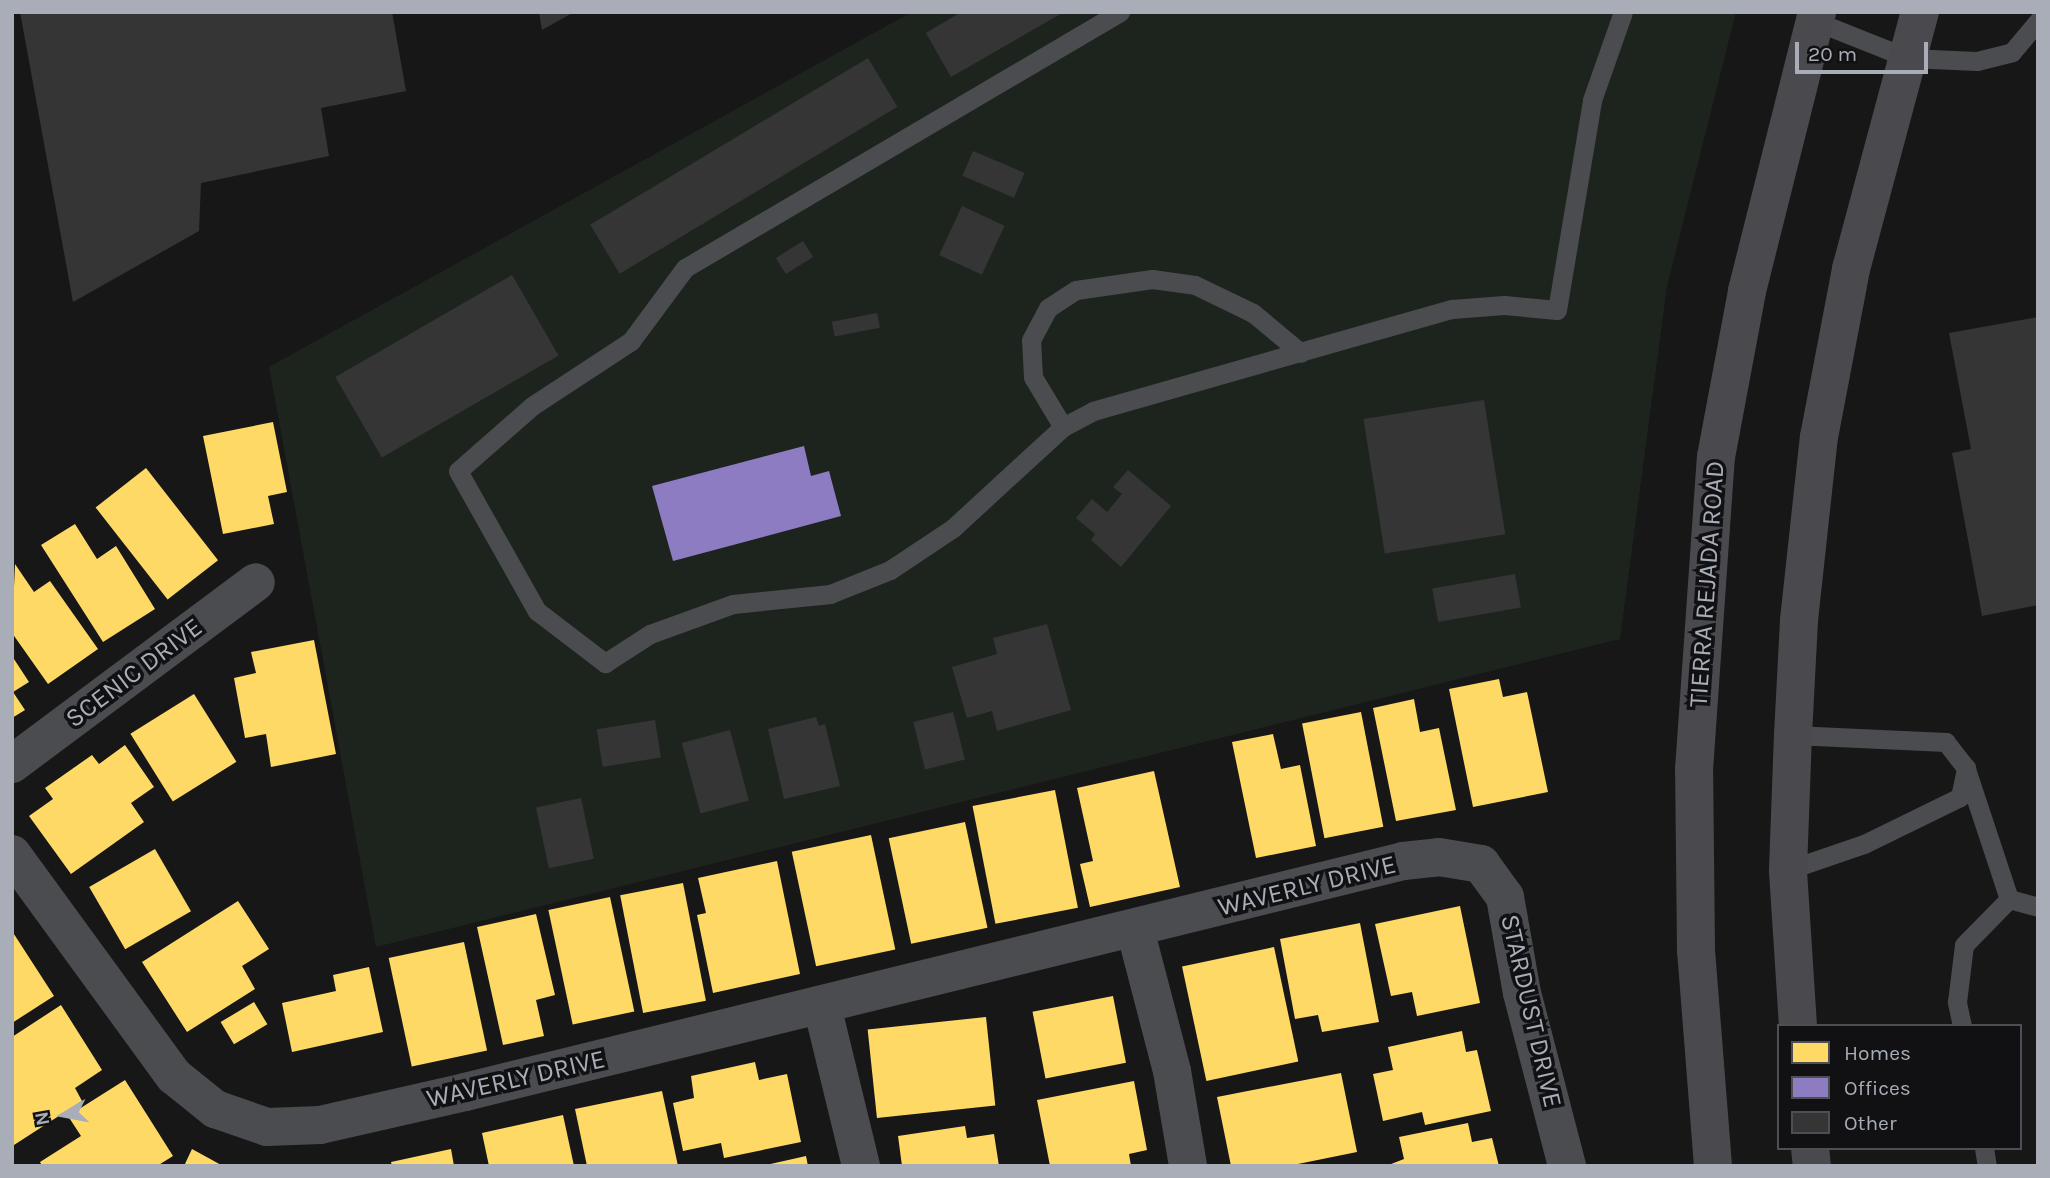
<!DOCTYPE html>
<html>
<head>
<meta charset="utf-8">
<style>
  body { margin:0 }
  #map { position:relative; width:2050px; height:1178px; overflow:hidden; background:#171717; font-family:Karla,sans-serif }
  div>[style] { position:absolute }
  .green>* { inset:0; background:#1d241e }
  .homes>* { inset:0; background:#ffd966; transform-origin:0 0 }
  .offices>* { inset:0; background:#8e7cc3 }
  .building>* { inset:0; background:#353536; transform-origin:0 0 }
  .lane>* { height:19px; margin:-9.5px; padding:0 9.5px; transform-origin:9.5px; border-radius:9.5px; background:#4b4c50 }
  .street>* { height:38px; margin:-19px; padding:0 19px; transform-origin:19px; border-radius:19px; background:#4b4c50 }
  .secondary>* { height:38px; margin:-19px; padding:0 19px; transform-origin:19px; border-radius:19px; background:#4a4a4e }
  span { translate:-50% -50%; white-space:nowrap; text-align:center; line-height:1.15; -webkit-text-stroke:7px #111113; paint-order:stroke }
  .street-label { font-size:26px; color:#a8adb8 }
  .frame { position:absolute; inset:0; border:14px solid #a8adb8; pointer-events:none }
  .legend { position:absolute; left:1777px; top:1024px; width:245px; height:126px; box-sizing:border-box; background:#111113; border:2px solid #4d4f55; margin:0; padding:9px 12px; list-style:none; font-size:21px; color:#a8adb8 }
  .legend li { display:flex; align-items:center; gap:14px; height:35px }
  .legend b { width:35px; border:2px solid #4d4f55 }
  .north { position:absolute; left:28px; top:1080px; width:70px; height:70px; -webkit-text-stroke:5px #111113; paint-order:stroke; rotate:260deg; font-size:19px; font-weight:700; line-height:28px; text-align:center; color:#a8adb8 }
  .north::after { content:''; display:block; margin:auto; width:24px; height:32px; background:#a8adb8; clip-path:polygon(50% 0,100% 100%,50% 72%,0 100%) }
  .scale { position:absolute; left:1795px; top:42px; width:133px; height:32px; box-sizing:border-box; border:4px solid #a8adb8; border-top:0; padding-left:9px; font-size:21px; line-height:24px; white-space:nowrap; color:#a8adb8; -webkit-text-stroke:5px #111113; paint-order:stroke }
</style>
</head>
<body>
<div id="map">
  <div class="green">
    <i style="clip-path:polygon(912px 12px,1736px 12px,1667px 286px,1620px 639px,376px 947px,269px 367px)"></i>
  </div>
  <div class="homes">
    <i style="clip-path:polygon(273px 422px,287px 492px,268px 496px,274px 524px,223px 534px,203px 436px)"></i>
    <i style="left:146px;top:468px;width:117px;height:64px;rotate:52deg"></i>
    <i style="clip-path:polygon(75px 524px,97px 559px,116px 546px,155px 609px,103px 642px,41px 545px)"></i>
    <i style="clip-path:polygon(15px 564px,34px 592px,50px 581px,98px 649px,48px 684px,12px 633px)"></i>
    <i style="clip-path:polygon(314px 640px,336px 754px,271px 767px,266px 734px,245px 738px,234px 678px,256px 673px,251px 652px)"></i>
    <i style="clip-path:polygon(12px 656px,29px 682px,13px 692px,25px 710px,12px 718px)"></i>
    <i style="clip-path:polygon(1499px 679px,1503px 697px,1527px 692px,1548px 792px,1473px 807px,1449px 689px)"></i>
    <i style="left:194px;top:694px;width:80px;height:75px;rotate:58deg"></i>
    <i style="clip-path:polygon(1414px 699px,1420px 732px,1439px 728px,1456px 810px,1396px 821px,1373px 708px)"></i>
    <i style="left:1361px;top:712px;width:117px;height:60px;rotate:79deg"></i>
    <i style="clip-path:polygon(1273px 734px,1281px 769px,1300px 765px,1316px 846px,1256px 858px,1232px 742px)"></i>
    <i style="clip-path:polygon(125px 745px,154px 787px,131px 803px,144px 822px,71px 874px,29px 816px,53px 799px,45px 788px,92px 755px,99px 764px)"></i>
    <i style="clip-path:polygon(1154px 771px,1180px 887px,1090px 907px,1080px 864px,1093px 861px,1077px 788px)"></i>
    <i style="left:1055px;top:790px;width:120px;height:84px;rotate:79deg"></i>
    <i style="left:965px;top:822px;width:108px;height:78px;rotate:78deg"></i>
    <i style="left:871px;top:835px;width:117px;height:81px;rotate:78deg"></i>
    <i style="left:155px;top:849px;width:72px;height:76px;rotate:60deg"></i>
    <i style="clip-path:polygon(777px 861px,800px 974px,713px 993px,697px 915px,706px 913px,698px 878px)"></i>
    <i style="left:683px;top:883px;width:120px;height:64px;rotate:79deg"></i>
    <i style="left:610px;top:897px;width:117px;height:63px;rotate:78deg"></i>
    <i style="clip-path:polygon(238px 901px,269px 949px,242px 966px,255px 989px,187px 1032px,142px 962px)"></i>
    <i style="clip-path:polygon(1460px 906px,1480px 1003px,1417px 1016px,1412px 992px,1391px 996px,1375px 924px)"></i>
    <i style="clip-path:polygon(536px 914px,555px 995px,536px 1000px,544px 1036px,503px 1045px,477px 927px)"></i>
    <i style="clip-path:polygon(1360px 923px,1379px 1022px,1322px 1032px,1318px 1015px,1295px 1019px,1280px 939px)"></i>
    <i style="clip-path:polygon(12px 931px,54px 996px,12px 1023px)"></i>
    <i style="left:464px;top:942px;width:111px;height:77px;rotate:78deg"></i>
    <i style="left:1274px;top:947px;width:117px;height:94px;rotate:78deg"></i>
    <i style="clip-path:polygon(369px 967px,383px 1032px,292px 1052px,282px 1003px,336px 991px,333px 975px)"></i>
    <i style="left:1113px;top:996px;width:68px;height:82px;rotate:79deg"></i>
    <i style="left:254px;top:1002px;width:26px;height:39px;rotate:59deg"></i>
    <i style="clip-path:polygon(61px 1005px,102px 1070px,75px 1088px,82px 1101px,14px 1145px,12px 1037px)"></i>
    <i style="left:986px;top:1017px;width:89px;height:119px;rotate:84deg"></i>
    <i style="clip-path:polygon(1462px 1031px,1466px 1052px,1477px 1050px,1491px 1111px,1425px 1125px,1422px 1112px,1383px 1121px,1373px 1074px,1393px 1070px,1388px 1047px)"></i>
    <i style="clip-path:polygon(755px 1062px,759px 1080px,787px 1074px,801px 1142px,724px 1158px,721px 1143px,683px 1151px,673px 1103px,694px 1098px,691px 1076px)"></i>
    <i style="clip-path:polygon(1341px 1073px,1357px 1152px,1288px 1166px,1231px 1166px,1217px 1097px)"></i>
    <i style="clip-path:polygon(125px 1080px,173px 1156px,157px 1166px,42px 1166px,40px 1162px,81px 1136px,68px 1116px)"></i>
    <i style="clip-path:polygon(1134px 1081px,1147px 1150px,1129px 1154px,1131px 1166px,1050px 1166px,1037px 1100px)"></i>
    <i style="clip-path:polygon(662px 1091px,678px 1166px,587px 1166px,575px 1109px)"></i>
    <i style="clip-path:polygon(563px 1115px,574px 1166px,489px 1166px,482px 1133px)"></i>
    <i style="clip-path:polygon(1468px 1123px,1472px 1142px,1492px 1138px,1499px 1166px,1386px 1166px,1404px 1159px,1399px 1137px)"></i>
    <i style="clip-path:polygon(965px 1126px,967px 1138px,994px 1134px,999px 1166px,902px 1166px,898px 1136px)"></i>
    <i style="clip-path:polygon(192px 1149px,223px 1166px,184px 1166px)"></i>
    <i style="clip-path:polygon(451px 1149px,454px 1166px,392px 1166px,391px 1162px)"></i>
    <i style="clip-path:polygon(806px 1156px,808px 1166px,766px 1166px,766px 1165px)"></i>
  </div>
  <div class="offices">
    <i style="clip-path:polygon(804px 446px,811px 476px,829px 471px,841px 516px,673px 561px,652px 486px)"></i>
  </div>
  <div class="building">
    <i style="clip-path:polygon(20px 12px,392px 12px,406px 91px,321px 108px,329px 156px,201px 183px,199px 231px,73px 302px)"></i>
    <i style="clip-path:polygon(539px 12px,574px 12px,542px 30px)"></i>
    <i style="clip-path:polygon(961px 12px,1064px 12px,951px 77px,926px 33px)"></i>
    <i style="left:868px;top:58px;width:57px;height:324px;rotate:59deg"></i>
    <i style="left:973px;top:151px;width:56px;height:27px;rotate:23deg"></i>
    <i style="left:962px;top:206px;width:47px;height:54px;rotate:25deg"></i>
    <i style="left:803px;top:241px;width:19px;height:32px;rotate:58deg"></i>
    <i style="left:512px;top:275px;width:93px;height:204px;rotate:60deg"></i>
    <i style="left:877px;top:313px;width:15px;height:46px;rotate:79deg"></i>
    <i style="clip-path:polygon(2038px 317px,2038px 605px,1982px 616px,1952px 453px,1971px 449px,1949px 333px)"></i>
    <i style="left:1484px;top:400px;width:136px;height:122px;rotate:81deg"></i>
    <i style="clip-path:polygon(1128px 470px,1171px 506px,1121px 567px,1091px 540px,1095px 534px,1076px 518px,1092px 499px,1107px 512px,1122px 494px,1113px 487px)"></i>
    <i style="left:1515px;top:574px;width:34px;height:84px;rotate:80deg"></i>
    <i style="clip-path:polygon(1047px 624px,1071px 710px,997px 731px,992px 711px,967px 718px,952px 667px,997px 654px,993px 638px)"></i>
    <i style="left:953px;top:712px;width:49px;height:41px;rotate:76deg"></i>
    <i style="clip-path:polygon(816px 717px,819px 726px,825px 724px,840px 786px,784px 799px,768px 729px)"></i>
    <i style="left:655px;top:720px;width:38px;height:59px;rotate:81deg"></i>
    <i style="left:730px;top:730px;width:73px;height:50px;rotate:75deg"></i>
    <i style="left:581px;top:798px;width:62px;height:46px;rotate:78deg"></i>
  </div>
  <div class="lane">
    <i style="left:1120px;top:12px;width:505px;rotate:149.52deg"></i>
    <i style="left:685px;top:268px;width:91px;rotate:126.5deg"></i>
    <i style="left:631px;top:341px;width:118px;rotate:146.7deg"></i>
    <i style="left:532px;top:406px;width:98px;rotate:138.7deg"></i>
    <i style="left:458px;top:471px;width:161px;rotate:60.6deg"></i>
    <i style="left:537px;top:611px;width:86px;rotate:37.4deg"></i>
    <i style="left:605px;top:663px;width:54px;rotate:-32.8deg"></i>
    <i style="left:650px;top:634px;width:88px;rotate:-19.9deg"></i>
    <i style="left:733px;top:604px;width:98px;rotate:-5.9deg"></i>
    <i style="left:830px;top:594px;width:65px;rotate:-21.8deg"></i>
    <i style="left:890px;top:570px;width:76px;rotate:-33.7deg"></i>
    <i style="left:953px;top:528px;width:149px;rotate:-42.6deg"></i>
    <i style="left:1063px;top:427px;width:34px;rotate:-28deg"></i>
    <i style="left:1093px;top:411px;width:373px;rotate:-15.9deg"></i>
    <i style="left:1452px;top:309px;width:52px;rotate:-4.4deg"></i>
    <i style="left:1504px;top:305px;width:53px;rotate:5.4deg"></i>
    <i style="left:1557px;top:310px;width:213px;rotate:-80.5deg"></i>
    <i style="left:1592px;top:100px;width:93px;rotate:-70.6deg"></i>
    <i style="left:1815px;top:21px;width:100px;rotate:21.7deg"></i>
    <i style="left:1908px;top:58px;width:69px;rotate:2.5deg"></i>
    <i style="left:1977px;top:61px;width:36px;rotate:-14deg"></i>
    <i style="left:2012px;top:52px;width:40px;rotate:-50deg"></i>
    <i style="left:1063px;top:427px;width:58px;rotate:-121deg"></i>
    <i style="left:1033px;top:377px;width:37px;rotate:-93deg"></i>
    <i style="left:1031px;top:340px;width:36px;rotate:-62deg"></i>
    <i style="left:1048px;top:308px;width:33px;rotate:-33deg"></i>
    <i style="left:1076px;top:290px;width:77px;rotate:-8.2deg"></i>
    <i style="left:1152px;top:279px;width:43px;rotate:7.9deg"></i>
    <i style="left:1195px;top:285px;width:64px;rotate:25.8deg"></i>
    <i style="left:1253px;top:313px;width:62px;rotate:39.8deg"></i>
    <i style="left:1966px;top:769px;width:137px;rotate:71.7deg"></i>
    <i style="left:1788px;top:870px;width:80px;rotate:-18.9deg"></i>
    <i style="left:1864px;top:844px;width:107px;rotate:-26.1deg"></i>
    <i style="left:1960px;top:797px;width:30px;rotate:-78deg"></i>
    <i style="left:1966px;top:768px;width:33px;rotate:-128deg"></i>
    <i style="left:1946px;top:742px;width:153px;rotate:-177.4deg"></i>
    <i style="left:2009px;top:899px;width:30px;rotate:15deg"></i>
    <i style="left:1962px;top:1026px;width:25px;rotate:-102deg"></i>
    <i style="left:1957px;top:1002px;width:57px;rotate:-83deg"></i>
    <i style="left:1964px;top:945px;width:64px;rotate:-45.6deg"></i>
    <i style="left:1984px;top:1148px;width:18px;rotate:81deg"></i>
  </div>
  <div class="street">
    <i style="left:12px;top:764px;width:304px;rotate:-36.7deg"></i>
    <i style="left:12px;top:854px;width:275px;rotate:53.9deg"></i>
    <i style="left:174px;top:1076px;width:53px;rotate:38.8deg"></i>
    <i style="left:215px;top:1109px;width:55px;rotate:19.1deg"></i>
    <i style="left:267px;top:1127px;width:53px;rotate:-2.2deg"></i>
    <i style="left:320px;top:1125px;width:149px;rotate:-12.8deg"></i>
    <i style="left:465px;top:1092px;width:966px;rotate:-13.83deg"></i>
    <i style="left:1403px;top:861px;width:36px;rotate:-6deg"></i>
    <i style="left:1439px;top:857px;width:43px;rotate:9.5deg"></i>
    <i style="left:1481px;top:864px;width:41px;rotate:54deg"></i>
    <i style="left:1505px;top:897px;width:97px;rotate:80deg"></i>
    <i style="left:1522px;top:993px;width:179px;rotate:75.4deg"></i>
    <i style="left:1135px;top:929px;width:147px;rotate:75.4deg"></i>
    <i style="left:1172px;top:1071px;width:96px;rotate:80.4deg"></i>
    <i style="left:822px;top:1006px;width:165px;rotate:76.3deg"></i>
  </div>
  <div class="secondary">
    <i style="left:1798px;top:1026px;width:156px;rotate:-93.7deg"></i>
    <i style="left:1788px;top:870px;width:135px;rotate:-87.9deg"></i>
    <i style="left:1793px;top:735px;width:115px;rotate:-87deg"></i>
    <i style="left:1799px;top:620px;width:184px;rotate:-83.8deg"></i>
    <i style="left:1819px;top:437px;width:171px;rotate:-79.2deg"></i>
    <i style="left:1851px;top:269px;width:266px;rotate:-75deg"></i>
    <i style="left:1810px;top:1148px;width:18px;rotate:84deg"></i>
    <i style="left:1713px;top:1166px;width:217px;rotate:-94.5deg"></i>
    <i style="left:1696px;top:950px;width:180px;rotate:-90.6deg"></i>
    <i style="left:1694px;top:770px;width:314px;rotate:-86deg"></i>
    <i style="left:1716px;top:457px;width:169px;rotate:-79.4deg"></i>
    <i style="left:1747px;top:291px;width:288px;rotate:-75.9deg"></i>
  </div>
  <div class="street-label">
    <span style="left:1707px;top:584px;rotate:-86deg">TIERRA REJADA ROAD</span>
    <span style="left:134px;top:673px;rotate:-37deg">SCENIC DRIVE</span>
    <span style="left:1307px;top:886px;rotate:-14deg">WAVERLY DRIVE</span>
    <span style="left:1531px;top:1011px;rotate:77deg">STARDUST DRIVE</span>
    <span style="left:516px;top:1079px;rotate:-13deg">WAVERLY DRIVE</span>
  </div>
  <div class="frame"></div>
  <ul class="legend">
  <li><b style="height:19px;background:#ffd966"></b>Homes</li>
  <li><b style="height:19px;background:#8e7cc3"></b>Offices</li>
  <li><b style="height:19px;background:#353536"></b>Other</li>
  </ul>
  <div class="north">N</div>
  <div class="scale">20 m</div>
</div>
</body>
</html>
